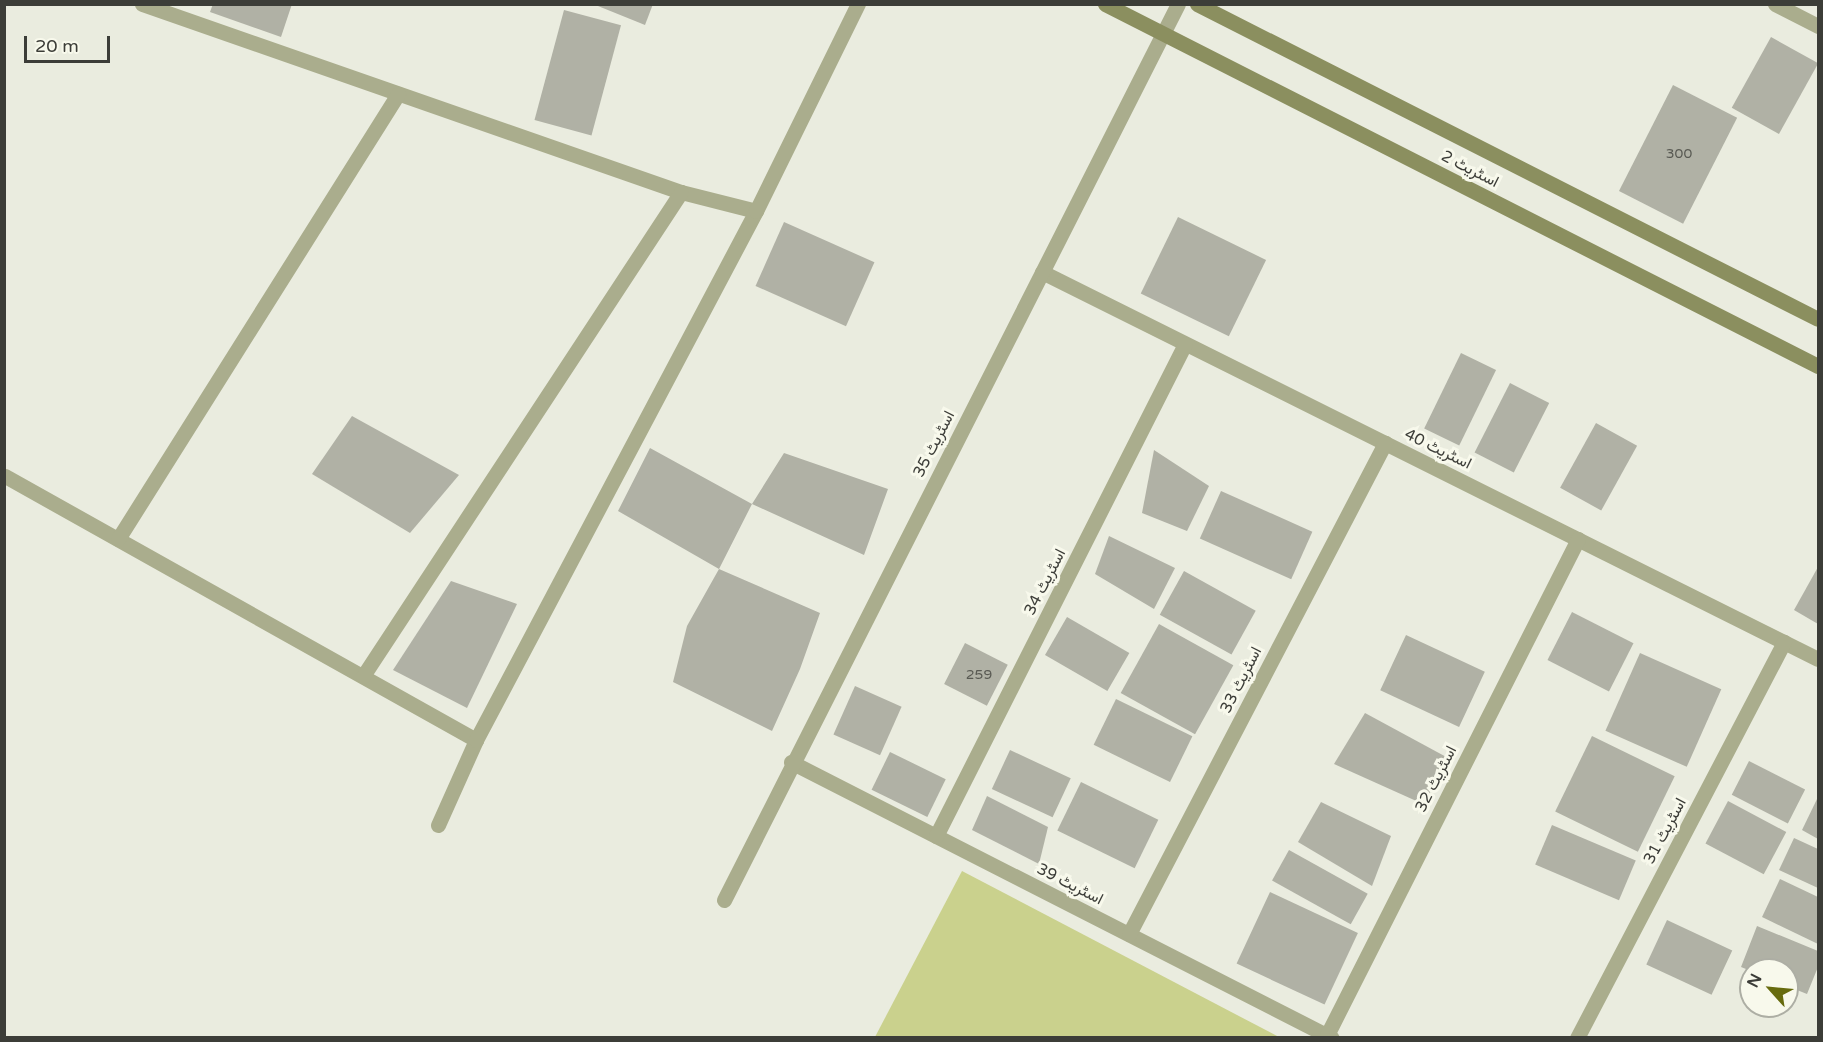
<!DOCTYPE html>
<html>
<head>
<meta charset="utf-8">
<style>
  body { margin:0 }
  #map { position:relative; width:1823px; height:1042px; overflow:hidden; background:#eaecdf; font-family:"Varela Round",Vazirmatn,sans-serif }
  div>[style] { position:absolute }
  .green>* { inset:0; background:#cad18d }
  .building>* { inset:0; background:#b0b1a5; transform-origin:0 0 }
  .street>* { height:15px; margin:-7.5px; padding:0 7.5px; transform-origin:7.5px; border-radius:7.5px; background:#aaad8d }
  .secondary>* { height:15px; margin:-7.5px; padding:0 7.5px; transform-origin:7.5px; border-radius:7.5px; background:#8b8f5f }
  span { translate:-50% -50%; white-space:nowrap; text-align:center; line-height:1.15; -webkit-text-stroke:6px #f8f9ec; paint-order:stroke }
  .number-label { font-size:14px; color:#595a53 }
  .number-label span { -webkit-text-stroke-width:0 }
  .street-label { font-size:16px; color:#3c3d38 }
  .frame { position:absolute; inset:0; border:6px solid #3c3d38; pointer-events:none }
  .north { position:absolute; left:1739px; top:958px; width:60px; height:60px; box-sizing:border-box; background:#f8f9ec; border:2px solid #adaea4; border-radius:50%; rotate:297deg; font-size:16px; font-weight:700; line-height:24px; text-align:center; color:#3c3d38 }
  .north::after { content:''; display:block; margin:auto; width:21px; height:27px; background:#676b0e; clip-path:polygon(50% 0,100% 100%,50% 72%,0 100%) }
  .scale { position:absolute; left:24px; top:36px; width:86px; height:27px; box-sizing:border-box; border:3px solid #3c3d38; border-top:0; padding-left:8px; font-size:18px; line-height:21px; white-space:nowrap; color:#3c3d38; -webkit-text-stroke:4px #f8f9ec; paint-order:stroke }
</style>
</head>
<body>
<div id="map">
  <div class="green">
    <i style="clip-path:polygon(962px 871px,1279px 1037px,875px 1037px)"></i>
  </div>
  <div class="building">
    <i style="clip-path:polygon(213px 4px,292px 4px,281px 37px,210px 12px)"></i>
    <i style="clip-path:polygon(593px 4px,653px 4px,645px 25px)"></i>
    <i style="left:564px;top:10px;width:59px;height:114px;rotate:15deg"></i>
    <i style="left:1771px;top:37px;width:54px;height:81px;rotate:29deg"></i>
    <i style="left:1673px;top:85px;width:72px;height:119px;rotate:27deg"></i>
    <i style="left:1178px;top:217px;width:98px;height:85px;rotate:26deg"></i>
    <i style="left:784px;top:222px;width:99px;height:70px;rotate:24deg"></i>
    <i style="left:1461px;top:353px;width:39px;height:84px;rotate:26deg"></i>
    <i style="left:1510px;top:383px;width:44px;height:78px;rotate:27deg"></i>
    <i style="clip-path:polygon(352px 416px,459px 475px,410px 533px,312px 474px)"></i>
    <i style="left:1596px;top:423px;width:47px;height:74px;rotate:29deg"></i>
    <i style="clip-path:polygon(650px 448px,752px 504px,784px 453px,888px 489px,864px 555px,752px 504px,719px 569px,820px 613px,800px 669px,772px 731px,673px 682px,687px 626px,719px 569px,618px 511px)"></i>
    <i style="clip-path:polygon(1154px 450px,1209px 486px,1187px 531px,1142px 513px)"></i>
    <i style="left:1221px;top:491px;width:100px;height:52px;rotate:24deg"></i>
    <i style="clip-path:polygon(1109px 536px,1175px 568px,1154px 609px,1095px 574px)"></i>
    <i style="clip-path:polygon(1818px 567px,1818px 624px,1794px 610px)"></i>
    <i style="left:1184px;top:571px;width:82px;height:50px;rotate:29deg"></i>
    <i style="clip-path:polygon(451px 581px,517px 604px,467px 708px,393px 670px)"></i>
    <i style="left:1572px;top:612px;width:69px;height:54px;rotate:27deg"></i>
    <i style="left:1067px;top:617px;width:72px;height:44px;rotate:30deg"></i>
    <i style="left:1159px;top:624px;width:85px;height:79px;rotate:29deg"></i>
    <i style="left:1406px;top:635px;width:87px;height:61px;rotate:25deg"></i>
    <i style="left:965px;top:643px;width:48px;height:46px;rotate:27deg"></i>
    <i style="left:1640px;top:653px;width:89px;height:85px;rotate:24deg"></i>
    <i style="left:855px;top:686px;width:51px;height:53px;rotate:24deg"></i>
    <i style="left:1116px;top:699px;width:85px;height:51px;rotate:26deg"></i>
    <i style="clip-path:polygon(1365px 713px,1450px 759px,1423px 804px,1334px 764px)"></i>
    <i style="left:1592px;top:736px;width:92px;height:84px;rotate:26deg"></i>
    <i style="left:1010px;top:750px;width:67px;height:43px;rotate:25deg"></i>
    <i style="left:890px;top:752px;width:62px;height:42px;rotate:26deg"></i>
    <i style="left:1749px;top:761px;width:63px;height:38px;rotate:27deg"></i>
    <i style="left:1081px;top:782px;width:86px;height:54px;rotate:26deg"></i>
    <i style="clip-path:polygon(987px 796px,1048px 827px,1039px 864px,972px 830px)"></i>
    <i style="clip-path:polygon(1818px 797px,1818px 839px,1802px 830px)"></i>
    <i style="left:1728px;top:801px;width:66px;height:48px;rotate:28deg"></i>
    <i style="clip-path:polygon(1321px 802px,1391px 836px,1372px 886px,1298px 842px)"></i>
    <i style="left:1552px;top:825px;width:91px;height:43px;rotate:23deg"></i>
    <i style="clip-path:polygon(1794px 838px,1818px 849px,1818px 888px,1779px 870px)"></i>
    <i style="left:1289px;top:850px;width:90px;height:35px;rotate:29deg"></i>
    <i style="clip-path:polygon(1780px 879px,1818px 897px,1818px 944px,1762px 917px)"></i>
    <i style="left:1270px;top:892px;width:97px;height:79px;rotate:25deg"></i>
    <i style="left:1667px;top:920px;width:72px;height:49px;rotate:25deg"></i>
    <i style="clip-path:polygon(1757px 926px,1818px 951px,1818px 967px,1807px 994px,1787px 986px,1787px 970px,1751px 971px,1741px 967px)"></i>
  </div>
  <div class="street">
    <i style="left:142px;top:4px;width:571px;rotate:19.23deg"></i>
    <i style="left:681px;top:192px;width:77px;rotate:14.2deg"></i>
    <i style="left:1775px;top:4px;width:48px;rotate:27.1deg"></i>
    <i style="left:1042px;top:272px;width:867px;rotate:26.51deg"></i>
    <i style="left:5px;top:476px;width:540px;rotate:29.27deg"></i>
    <i style="left:118px;top:539px;width:526px;rotate:-57.82deg"></i>
    <i style="left:363px;top:676px;width:579px;rotate:-56.69deg"></i>
    <i style="left:791px;top:762px;width:607px;rotate:27.03deg"></i>
    <i style="left:438px;top:825px;width:93px;rotate:-65.9deg"></i>
    <i style="left:476px;top:740px;width:599px;rotate:-62.11deg"></i>
    <i style="left:756px;top:211px;width:231px;rotate:-63.8deg"></i>
    <i style="left:936px;top:836px;width:551px;rotate:-63.16deg"></i>
    <i style="left:724px;top:900px;width:1004px;rotate:-63.13deg"></i>
    <i style="left:1129px;top:934px;width:554px;rotate:-62.46deg"></i>
    <i style="left:1327px;top:1035px;width:556px;rotate:-63.16deg"></i>
    <i style="left:1577px;top:1038px;width:447px;rotate:-62.4deg"></i>
  </div>
  <div class="secondary">
    <i style="left:1105px;top:4px;width:800px;rotate:26.92deg"></i>
    <i style="left:1197px;top:4px;width:696px;rotate:26.9deg"></i>
  </div>
  <div class="number-label">
    <span style="left:1679px;top:154px">300</span>
    <span style="left:979px;top:675px">259</span>
  </div>
  <div class="street-label">
    <span style="left:1470px;top:169px;rotate:27deg">اسٹریٹ 2</span>
    <span style="left:934px;top:444px;rotate:-63deg">اسٹریٹ 35</span>
    <span style="left:1438px;top:449px;rotate:26deg">اسٹریٹ 40</span>
    <span style="left:1045px;top:582px;rotate:-63deg">اسٹریٹ 34</span>
    <span style="left:1241px;top:680px;rotate:-63deg">اسٹریٹ 33</span>
    <span style="left:1436px;top:779px;rotate:-63deg">اسٹریٹ 32</span>
    <span style="left:1665px;top:831px;rotate:-62deg">اسٹریٹ 31</span>
    <span style="left:1070px;top:884px;rotate:27deg">اسٹریٹ 39</span>
  </div>
  <div class="frame"></div>
  <div class="north">N</div>
  <div class="scale">20 m</div>
</div>
</body>
</html>
